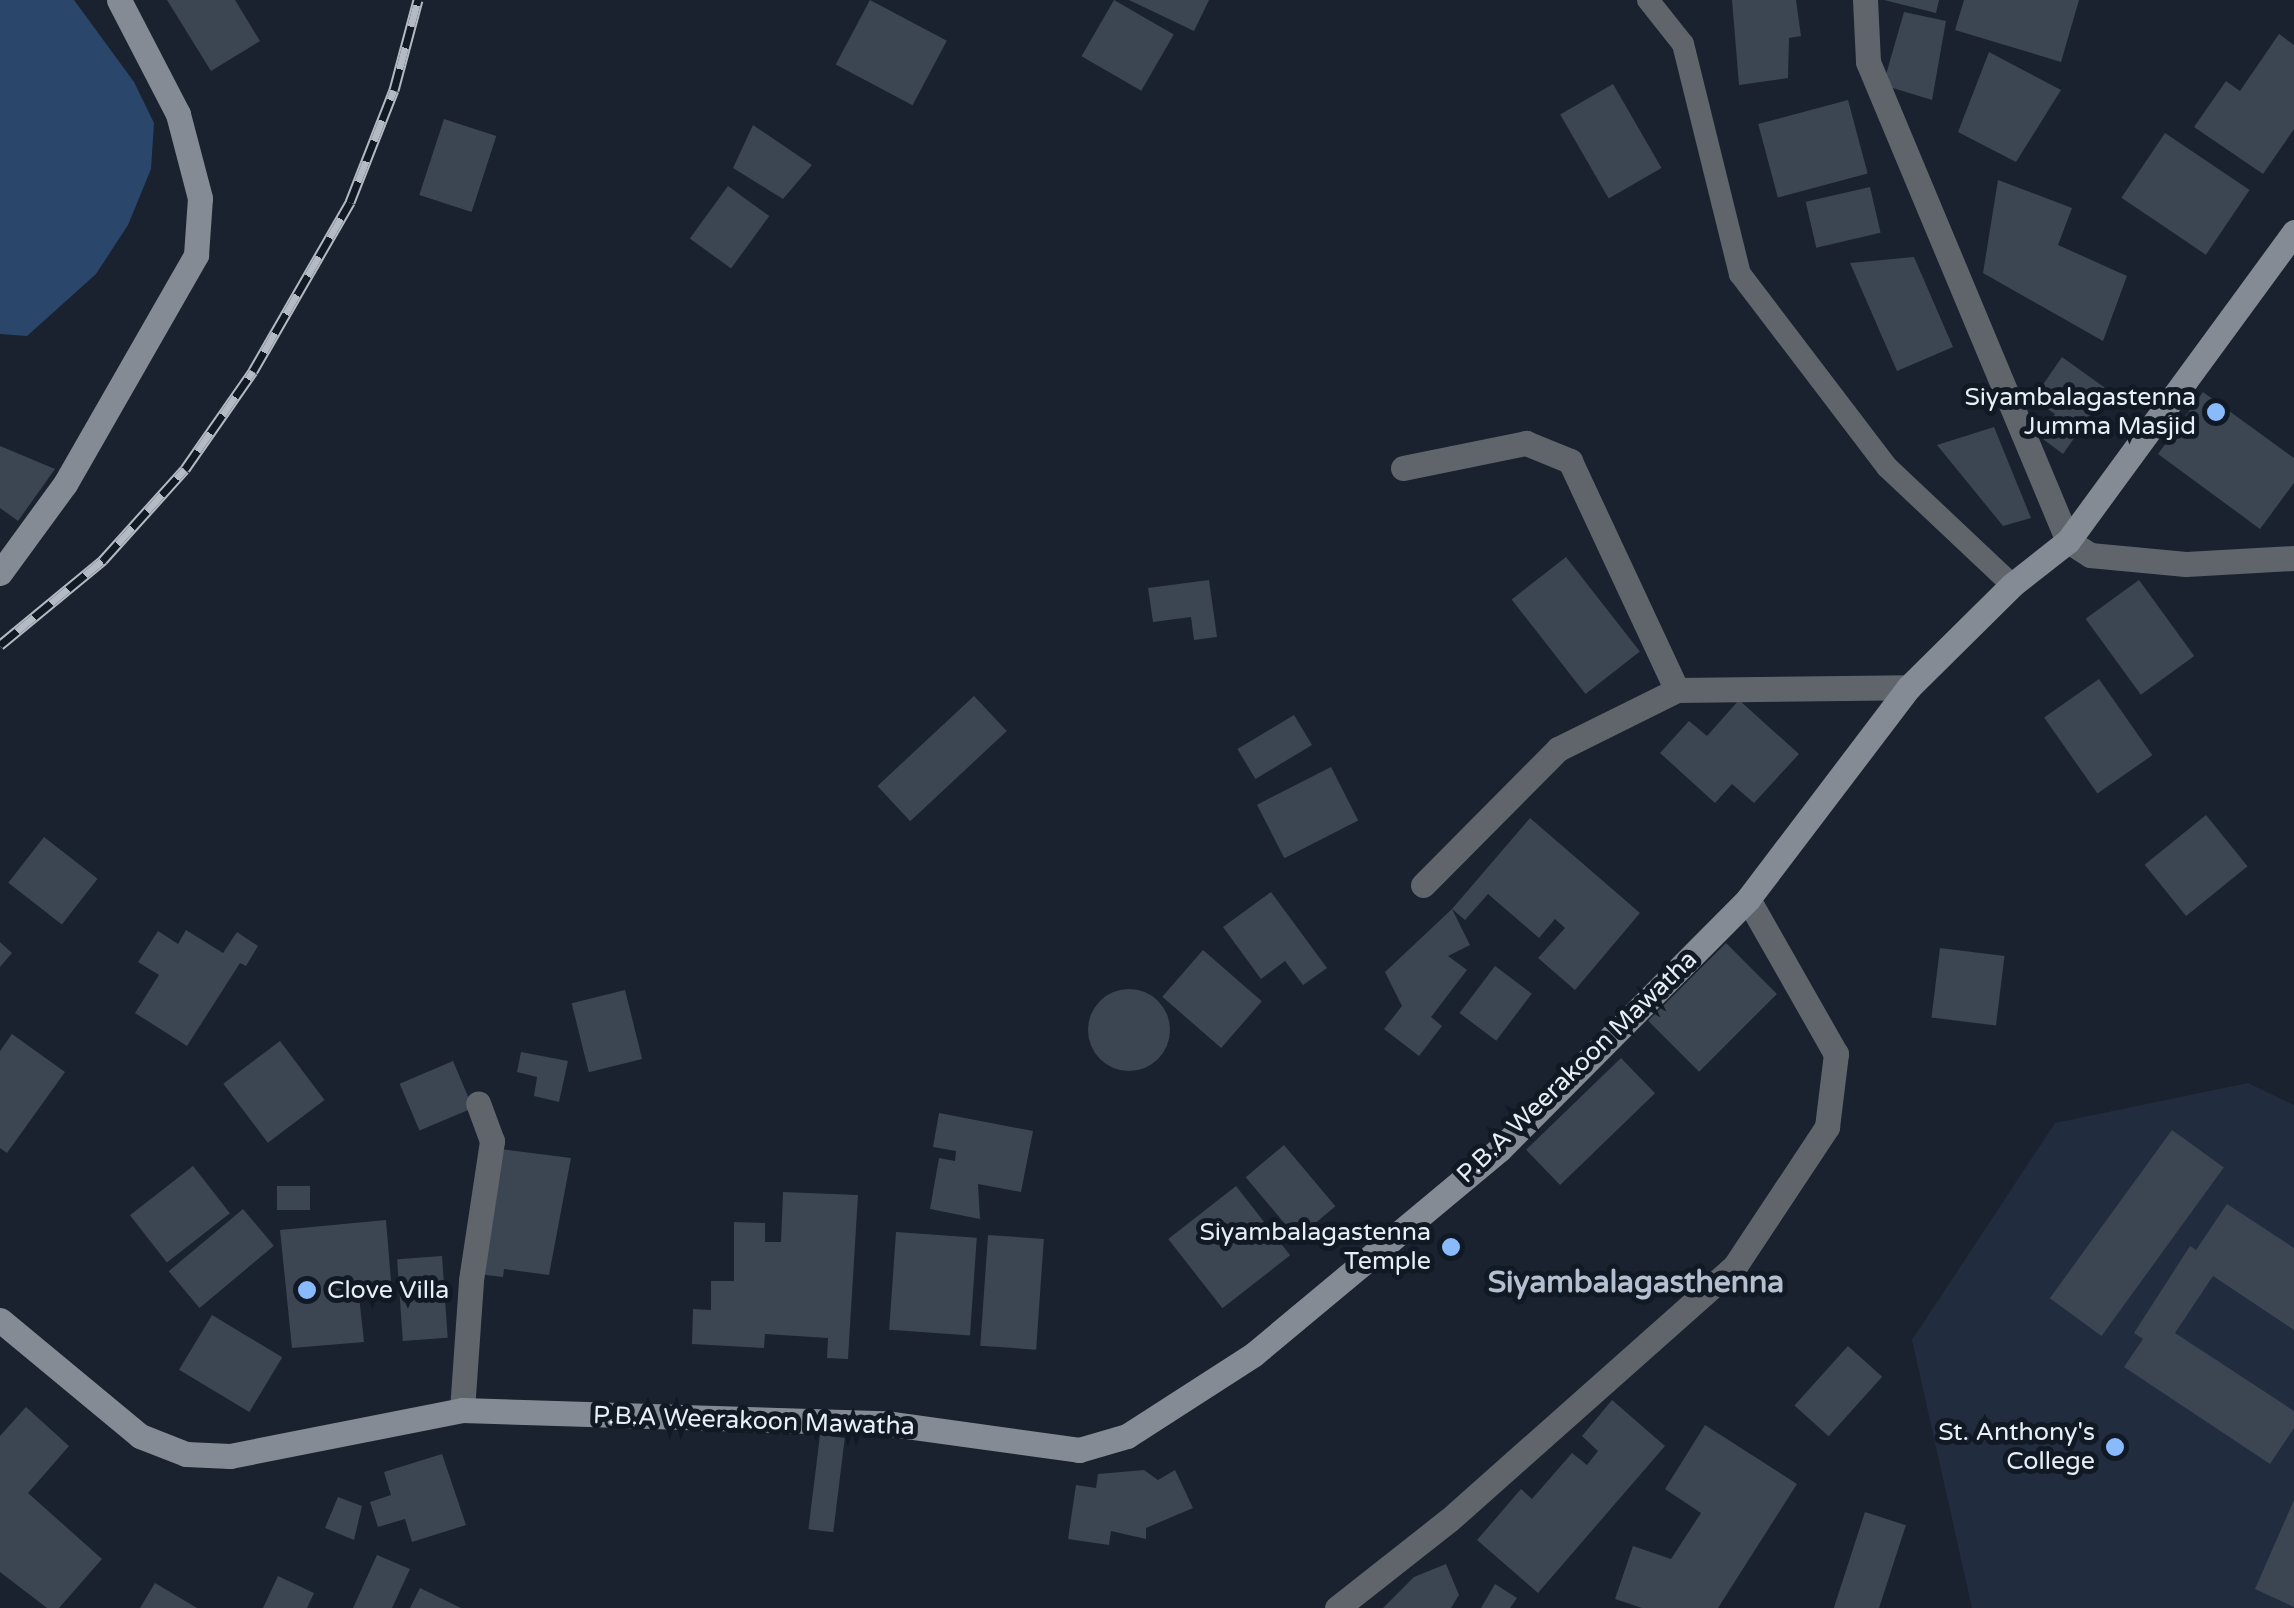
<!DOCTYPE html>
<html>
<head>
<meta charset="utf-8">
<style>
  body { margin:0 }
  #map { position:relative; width:2294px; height:1608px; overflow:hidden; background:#19222e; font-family:"Varela Round",sans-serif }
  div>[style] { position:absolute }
  .built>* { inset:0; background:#212d3e }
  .green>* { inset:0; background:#2a476b }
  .building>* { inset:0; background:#3c4552; transform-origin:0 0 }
  .round { border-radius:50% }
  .lane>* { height:22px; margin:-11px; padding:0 11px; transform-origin:11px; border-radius:11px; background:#60656b }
  .street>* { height:25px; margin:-12.5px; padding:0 12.5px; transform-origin:12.5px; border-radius:12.5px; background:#60656b }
  .secondary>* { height:25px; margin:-12.5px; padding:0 12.5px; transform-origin:12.5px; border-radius:12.5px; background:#848b95 }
  .rail>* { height:11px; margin-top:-5.5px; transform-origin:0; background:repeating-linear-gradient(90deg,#101924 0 22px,#b3bac3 0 44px); box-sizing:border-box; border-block:2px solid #b3bac3 }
  .dots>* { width:28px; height:28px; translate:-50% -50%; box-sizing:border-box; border:5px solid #101924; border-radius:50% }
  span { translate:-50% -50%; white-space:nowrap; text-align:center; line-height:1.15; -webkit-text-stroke:10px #101924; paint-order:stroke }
  .poi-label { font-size:25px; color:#e8eef6 }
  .right { translate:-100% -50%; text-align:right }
  .left { translate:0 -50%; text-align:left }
  .street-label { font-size:25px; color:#e8eef6 }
  .quarter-label { font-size:30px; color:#b4bfcf; font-weight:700 }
</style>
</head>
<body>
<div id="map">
  <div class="built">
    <i style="clip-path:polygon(2248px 1083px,2294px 1105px,2294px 1608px,1972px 1608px,1912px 1340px,2055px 1123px)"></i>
  </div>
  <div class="green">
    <i style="clip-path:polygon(0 0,74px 0,134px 82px,154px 123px,151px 169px,128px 225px,96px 274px,27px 336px,0 334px)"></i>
  </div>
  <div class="building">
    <i style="clip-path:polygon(167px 0,235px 0,260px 41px,211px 71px)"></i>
    <i style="left:870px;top:0;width:87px;height:73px;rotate:28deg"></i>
    <i style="left:1114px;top:0;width:69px;height:65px;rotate:30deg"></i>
    <i style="clip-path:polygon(1129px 0,1209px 0,1194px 31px)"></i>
    <i style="clip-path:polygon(1732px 0,1796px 0,1801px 36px,1789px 38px,1788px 78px,1739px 85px)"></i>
    <i style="clip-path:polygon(1884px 0,1939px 0,1936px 13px)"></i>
    <i style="clip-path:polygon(1964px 0,2079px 0,2061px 62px,1955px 30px)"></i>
    <i style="clip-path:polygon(1904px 12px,1946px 21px,1932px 100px,1883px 85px)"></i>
    <i style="clip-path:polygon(2279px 34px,2294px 45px,2294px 129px,2263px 174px,2194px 127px,2226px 81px,2240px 91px)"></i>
    <i style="clip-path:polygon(1989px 52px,2061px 90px,2016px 162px,1958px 132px)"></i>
    <i style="left:1613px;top:84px;width:97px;height:61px;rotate:60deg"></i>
    <i style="left:1848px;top:100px;width:76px;height:93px;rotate:75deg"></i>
    <i style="left:444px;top:119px;width:55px;height:80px;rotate:18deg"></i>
    <i style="clip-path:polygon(753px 125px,812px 165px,783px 199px,733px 168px)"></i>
    <i style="left:2165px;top:133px;width:102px;height:78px;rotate:34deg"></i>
    <i style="clip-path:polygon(1998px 180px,2072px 208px,2058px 245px,2127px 276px,2103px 341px,1983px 273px)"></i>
    <i style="left:728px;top:186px;width:51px;height:65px;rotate:36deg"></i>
    <i style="left:1870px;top:187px;width:47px;height:66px;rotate:77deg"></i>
    <i style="clip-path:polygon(1914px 257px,1953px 347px,1897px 371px,1850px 263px)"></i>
    <i style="clip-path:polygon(2062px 357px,2108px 390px,2063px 454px,2039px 436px,2055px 414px,2033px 399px)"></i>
    <i style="clip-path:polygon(2203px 392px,2294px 458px,2294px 483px,2260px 529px,2158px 454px)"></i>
    <i style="clip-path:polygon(1994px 427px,2031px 518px,2003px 526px,1937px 445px)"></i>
    <i style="clip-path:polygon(0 446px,55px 469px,18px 521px,0 508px)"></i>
    <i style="left:1566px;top:557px;width:120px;height:69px;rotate:52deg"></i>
    <i style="clip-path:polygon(1209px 580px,1217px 637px,1194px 640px,1191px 617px,1153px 622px,1148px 588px)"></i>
    <i style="left:2139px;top:580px;width:94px;height:66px;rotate:54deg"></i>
    <i style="left:2099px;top:679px;width:93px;height:67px;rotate:55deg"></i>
    <i style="left:974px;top:696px;width:48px;height:132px;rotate:47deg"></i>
    <i style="clip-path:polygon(1739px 700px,1799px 754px,1754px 803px,1732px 784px,1715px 803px,1660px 753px,1689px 721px,1707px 736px)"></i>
    <i style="left:1294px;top:715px;width:35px;height:66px;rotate:59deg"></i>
    <i style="left:1331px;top:767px;width:60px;height:83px;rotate:63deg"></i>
    <i style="left:2206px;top:815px;width:66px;height:79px;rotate:51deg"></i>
    <i style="clip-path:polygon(1530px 818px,1640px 913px,1575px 990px,1538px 958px,1565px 928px,1555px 919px,1539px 938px,1488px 894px,1465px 920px,1452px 909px,1470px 945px,1448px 956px,1467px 970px,1431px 1017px,1442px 1026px,1419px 1056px,1384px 1029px,1402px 1006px,1385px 972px,1452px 909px)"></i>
    <i style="left:44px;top:837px;width:68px;height:58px;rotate:38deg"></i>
    <i style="clip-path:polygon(1271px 892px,1327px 968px,1303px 985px,1285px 961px,1261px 979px,1223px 927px)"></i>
    <i style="clip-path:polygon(186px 930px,223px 953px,237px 932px,258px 946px,246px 966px,240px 963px,187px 1046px,135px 1013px,159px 975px,138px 962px,158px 931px,178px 944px)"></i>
    <i style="clip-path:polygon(0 942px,12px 953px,0 967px)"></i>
    <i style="left:1726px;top:943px;width:72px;height:110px;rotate:45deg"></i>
    <i style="left:1940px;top:948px;width:65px;height:70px;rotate:7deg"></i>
    <i style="left:1203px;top:950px;width:78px;height:62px;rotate:41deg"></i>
    <i style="left:1495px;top:966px;width:46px;height:59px;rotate:37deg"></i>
    <i class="round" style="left:1088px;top:989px;width:82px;height:82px"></i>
    <i style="left:625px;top:990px;width:71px;height:55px;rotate:76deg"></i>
    <i style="clip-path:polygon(12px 1034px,65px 1072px,7px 1153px,0 1148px,0 1051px)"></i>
    <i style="left:280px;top:1041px;width:74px;height:71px;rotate:53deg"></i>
    <i style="clip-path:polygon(521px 1052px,568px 1061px,559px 1102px,534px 1096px,537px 1077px,517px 1072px)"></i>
    <i style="left:1621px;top:1058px;width:49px;height:132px;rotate:46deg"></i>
    <i style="left:453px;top:1061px;width:51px;height:58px;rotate:67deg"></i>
    <i style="clip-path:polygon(939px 1113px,1033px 1131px,1021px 1192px,978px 1184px,980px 1219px,930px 1209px,939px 1158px,955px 1161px,956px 1151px,933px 1147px)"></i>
    <i style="left:2172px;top:1130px;width:64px;height:208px;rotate:36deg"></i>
    <i style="left:1284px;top:1145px;width:80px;height:50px;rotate:50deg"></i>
    <i style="clip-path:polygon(493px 1148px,571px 1158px,549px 1275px,504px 1269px,503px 1277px,478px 1274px)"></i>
    <i style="left:193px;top:1166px;width:60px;height:80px;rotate:52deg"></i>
    <i style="left:310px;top:1186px;width:24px;height:33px;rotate:90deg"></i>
    <i style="left:1236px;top:1186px;width:88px;height:86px;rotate:52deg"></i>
    <i style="clip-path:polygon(783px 1192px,858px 1195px,848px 1359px,827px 1358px,828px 1338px,765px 1334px,764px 1348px,692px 1344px,693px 1309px,711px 1310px,711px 1281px,734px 1281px,734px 1222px,765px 1223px,765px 1242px,781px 1242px)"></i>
    <i style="clip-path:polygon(2227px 1204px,2294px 1248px,2294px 1330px,2213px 1276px,2175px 1333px,2294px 1411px,2294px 1428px,2270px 1464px,2124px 1367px,2143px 1339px,2134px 1333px,2190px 1246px,2196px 1250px)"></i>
    <i style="left:243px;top:1209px;width:48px;height:97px;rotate:50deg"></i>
    <i style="clip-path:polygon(386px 1220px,392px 1293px,359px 1296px,364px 1342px,292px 1348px,280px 1230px)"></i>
    <i style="left:896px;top:1232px;width:81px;height:98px;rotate:4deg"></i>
    <i style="left:988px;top:1235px;width:56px;height:111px;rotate:4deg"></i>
    <i style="left:442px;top:1256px;width:82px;height:45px;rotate:86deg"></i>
    <i style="left:212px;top:1315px;width:82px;height:64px;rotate:31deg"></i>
    <i style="left:1848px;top:1346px;width:46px;height:80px;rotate:42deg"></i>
    <i style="clip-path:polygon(1612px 1400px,1665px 1446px,1538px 1593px,1477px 1540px,1521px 1489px,1532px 1499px,1572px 1453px,1587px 1465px,1598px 1451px,1582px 1436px)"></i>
    <i style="clip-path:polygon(26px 1407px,69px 1446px,28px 1493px,102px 1559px,59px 1608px,47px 1608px,0 1572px,0 1436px)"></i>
    <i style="clip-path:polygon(1705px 1425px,1797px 1484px,1718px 1608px,1642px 1608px,1615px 1599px,1633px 1546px,1671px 1559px,1701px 1513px,1665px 1489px)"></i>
    <i style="left:820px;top:1435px;width:25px;height:95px;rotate:7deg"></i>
    <i style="clip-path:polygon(442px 1454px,466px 1525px,412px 1542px,405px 1519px,378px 1527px,370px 1502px,391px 1495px,384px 1472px)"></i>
    <i style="clip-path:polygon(1144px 1470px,1158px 1480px,1175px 1470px,1193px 1508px,1146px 1528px,1146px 1539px,1111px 1531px,1109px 1545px,1068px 1539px,1076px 1485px,1096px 1488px,1098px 1474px)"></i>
    <i style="clip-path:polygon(338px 1497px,362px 1506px,354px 1540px,325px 1528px)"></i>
    <i style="clip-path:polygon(2294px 1500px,2294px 1607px,2255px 1589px)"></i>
    <i style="left:1865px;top:1512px;width:43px;height:101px;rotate:18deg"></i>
    <i style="clip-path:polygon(377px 1555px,410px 1569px,392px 1608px,353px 1608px)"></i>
    <i style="clip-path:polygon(1446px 1564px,1459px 1595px,1451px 1608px,1383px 1608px,1414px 1577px)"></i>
    <i style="clip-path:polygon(278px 1576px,314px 1593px,307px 1608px,263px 1608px)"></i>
    <i style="clip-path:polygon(155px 1583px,197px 1608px,140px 1608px)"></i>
    <i style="clip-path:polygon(1495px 1584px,1517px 1598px,1510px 1608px,1481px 1608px)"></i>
    <i style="clip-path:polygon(420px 1588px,461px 1608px,410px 1608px)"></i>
  </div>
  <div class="lane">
    <i style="left:1648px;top:0;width:56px;rotate:51.5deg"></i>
    <i style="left:1683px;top:44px;width:237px;rotate:76.1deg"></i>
    <i style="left:1740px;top:274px;width:243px;rotate:52.7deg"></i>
    <i style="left:1887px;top:467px;width:172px;rotate:43.3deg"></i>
  </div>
  <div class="street">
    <i style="left:1865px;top:0;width:62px;rotate:87.2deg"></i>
    <i style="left:1868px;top:62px;width:519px;rotate:67.34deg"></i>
    <i style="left:2068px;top:541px;width:26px;rotate:32deg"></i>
    <i style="left:2090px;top:555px;width:96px;rotate:5.4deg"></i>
    <i style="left:2186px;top:564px;width:108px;rotate:-3.2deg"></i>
    <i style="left:1403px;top:468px;width:126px;rotate:-11.5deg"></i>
    <i style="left:1526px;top:443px;width:48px;rotate:22.2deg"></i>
    <i style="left:1570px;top:461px;width:253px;rotate:65deg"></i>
    <i style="left:1423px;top:885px;width:192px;rotate:-45.2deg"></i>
    <i style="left:1558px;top:749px;width:133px;rotate:-26.4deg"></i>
    <i style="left:1677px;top:690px;width:232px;rotate:-0.7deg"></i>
    <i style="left:462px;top:1410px;width:130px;rotate:-86deg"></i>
    <i style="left:471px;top:1280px;width:141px;rotate:-81.4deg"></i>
    <i style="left:492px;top:1141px;width:40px;rotate:-110.2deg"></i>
    <i style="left:1337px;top:1608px;width:142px;rotate:-38.2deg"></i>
    <i style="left:1449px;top:1520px;width:383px;rotate:-41.6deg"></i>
    <i style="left:1735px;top:1266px;width:167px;rotate:-56.5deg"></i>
    <i style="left:1827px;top:1127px;width:74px;rotate:-83deg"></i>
    <i style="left:1836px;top:1054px;width:178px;rotate:-119.6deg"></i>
  </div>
  <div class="secondary">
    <i style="left:0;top:573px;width:110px;rotate:-53.9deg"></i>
    <i style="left:65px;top:484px;width:264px;rotate:-60.2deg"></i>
    <i style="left:196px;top:255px;width:57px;rotate:-86deg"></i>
    <i style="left:200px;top:198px;width:87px;rotate:-104.7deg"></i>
    <i style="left:178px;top:114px;width:128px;rotate:-117.4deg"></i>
    <i style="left:0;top:1320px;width:182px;rotate:39.6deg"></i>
    <i style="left:140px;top:1436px;width:49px;rotate:21.4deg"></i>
    <i style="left:186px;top:1454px;width:44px;rotate:2.6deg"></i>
    <i style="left:230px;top:1456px;width:237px;rotate:-11.2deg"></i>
    <i style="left:462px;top:1410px;width:423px;rotate:1.8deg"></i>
    <i style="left:885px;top:1423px;width:196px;rotate:7.9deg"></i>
    <i style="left:1079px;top:1450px;width:50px;rotate:-16.3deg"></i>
    <i style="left:1127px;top:1436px;width:151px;rotate:-32.8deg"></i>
    <i style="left:1254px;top:1354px;width:320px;rotate:-39.8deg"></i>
    <i style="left:1500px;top:1149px;width:352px;rotate:-45.2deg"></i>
    <i style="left:1748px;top:899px;width:266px;rotate:-52.8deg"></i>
    <i style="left:1909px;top:687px;width:145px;rotate:-44.7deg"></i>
    <i style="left:2012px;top:585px;width:71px;rotate:-38.2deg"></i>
    <i style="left:2068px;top:541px;width:383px;rotate:-53.8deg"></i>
  </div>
  <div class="rail">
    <i style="left:0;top:645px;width:134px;rotate:-39.5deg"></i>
    <i style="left:103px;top:560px;width:122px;rotate:-48deg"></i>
    <i style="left:185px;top:469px;width:119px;rotate:-55.2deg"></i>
    <i style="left:253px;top:371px;width:195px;rotate:-60.1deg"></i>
    <i style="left:350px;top:202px;width:120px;rotate:-68.6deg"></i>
    <i style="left:394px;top:90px;width:93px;rotate:-75.1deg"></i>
  </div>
  <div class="dots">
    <i style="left:2216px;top:412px;background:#88bafc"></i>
    <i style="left:1451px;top:1247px;background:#88bafc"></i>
    <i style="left:307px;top:1290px;background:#88bafc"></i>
    <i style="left:2115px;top:1447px;background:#88bafc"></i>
  </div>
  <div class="poi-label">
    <span class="right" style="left:2196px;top:412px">Siyambalagastenna<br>Jumma Masjid</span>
    <span class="right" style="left:1431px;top:1247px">Siyambalagastenna<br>Temple</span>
    <span class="left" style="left:327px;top:1290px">Clove Villa</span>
    <span class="right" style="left:2095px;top:1447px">St. Anthony's<br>College</span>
  </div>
  <div class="street-label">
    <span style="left:1577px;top:1067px;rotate:-44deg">P.B.A Weerakoon Mawatha</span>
    <span style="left:754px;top:1421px;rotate:2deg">P.B.A Weerakoon Mawatha</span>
  </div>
  <div class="quarter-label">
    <span style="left:1636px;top:1283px">Siyambalagasthenna</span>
  </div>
</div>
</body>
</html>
